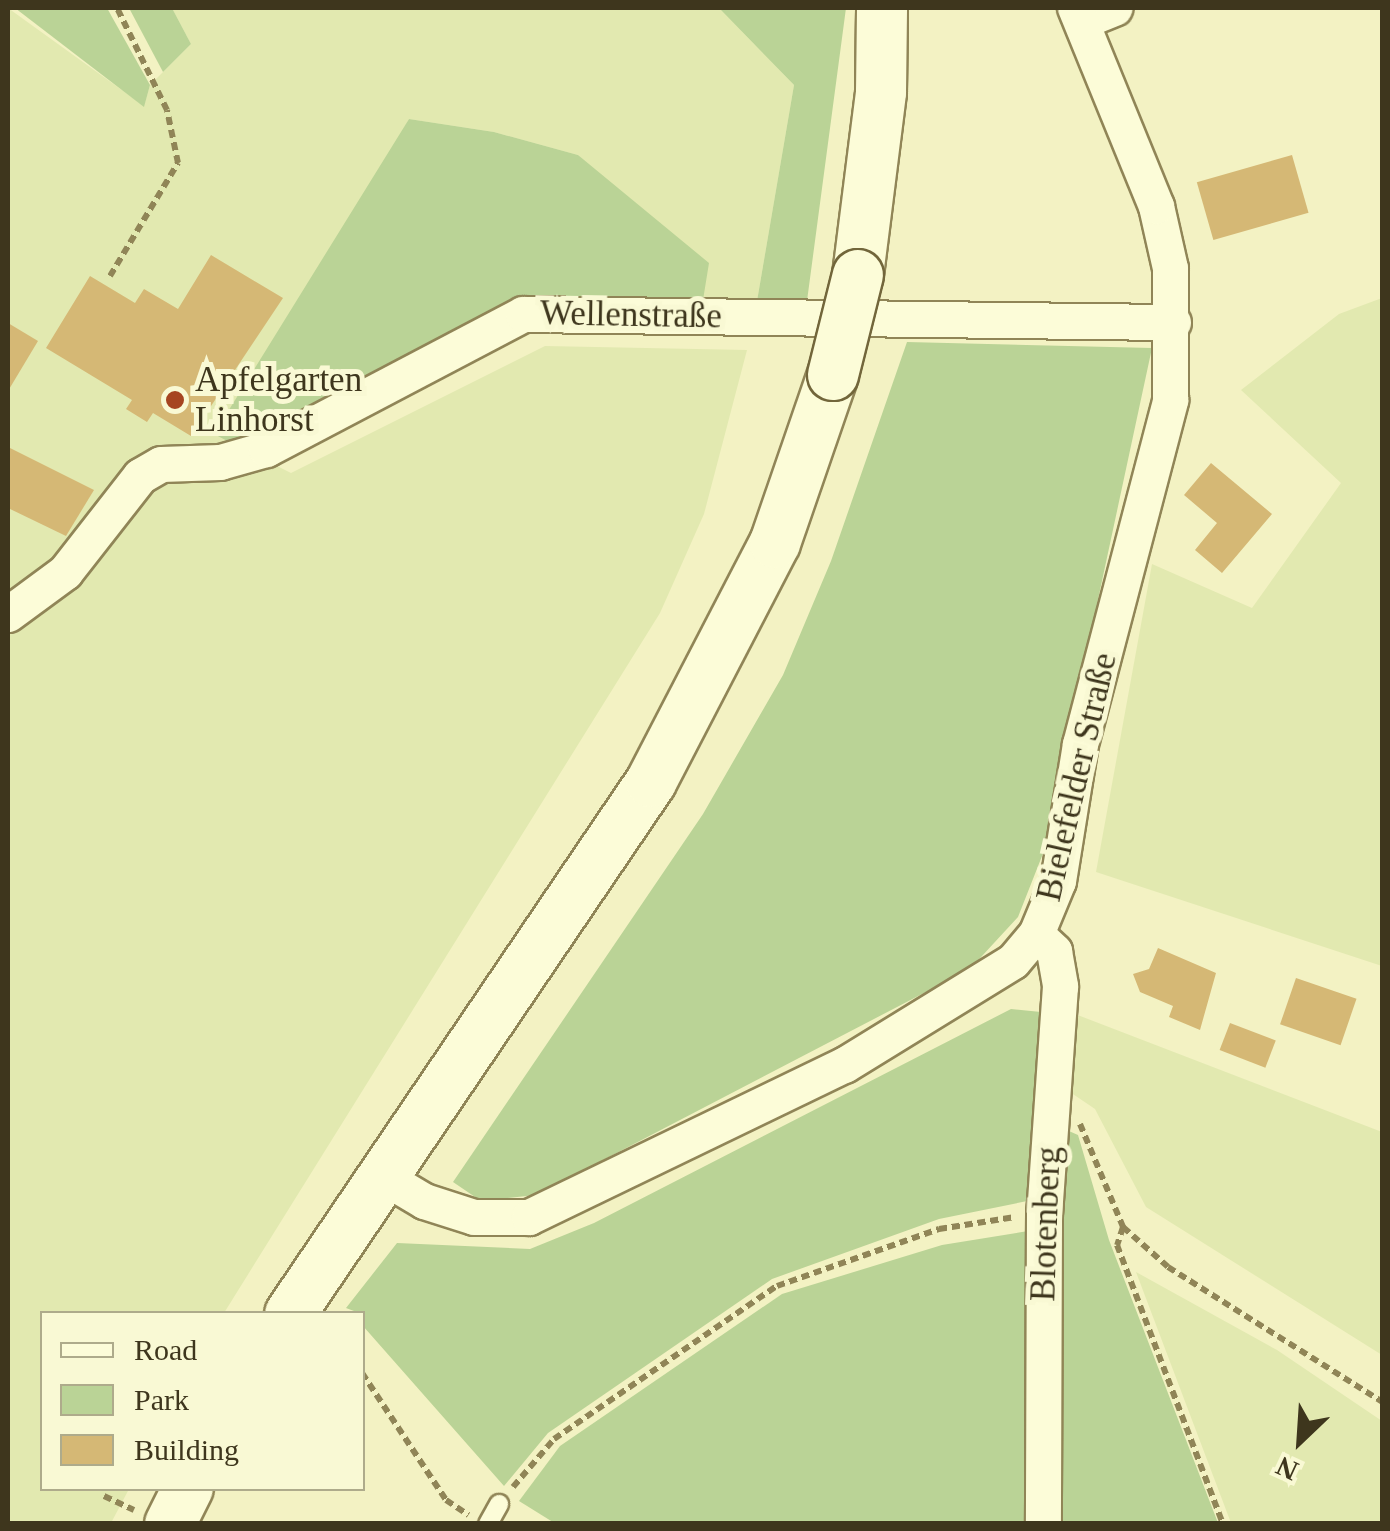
<!DOCTYPE html>
<html>
<head>
<meta charset="utf-8">
<style>
  body { margin:0 }
  #map { position:relative; width:1390px; height:1531px; overflow:hidden; background:#f3f2c3; font-family:Georgia,serif }
  div>[style] { position:absolute }
  .farmland>* { inset:0; background:#e2e9b0 }
  .green>* { inset:0; background:#bad396 }
  .building>* { inset:0; background:#d5b875; transform-origin:0 0 }
  .path>* { height:6px; margin-top:-3px; transform-origin:0; background:repeating-linear-gradient(90deg,#908557 0 8px,transparent 0 13px) }
  .roads { filter:drop-shadow(2px 0 #908557) drop-shadow(-2px 0 #908557) drop-shadow(0 2px #908557) drop-shadow(0 -2px #908557) }
  .service>* { height:18px; margin:-9px; padding:0 9px; transform-origin:9px; border-radius:9px; background:#fcfcd8 }
  .minor>* { height:35px; margin:-17.5px; padding:0 17.5px; transform-origin:17.5px; border-radius:17.5px; background:#fcfcd8 }
  .secondary>* { height:50px; margin:-25px; padding:0 25px; transform-origin:25px; border-radius:25px; background:#fcfcd8 }
  .bridges { filter:drop-shadow(2px 0 #72663b) drop-shadow(-2px 0 #72663b) drop-shadow(0 2px #72663b) drop-shadow(0 -2px #72663b) }
  .secondary-bridge>* { height:50px; margin:-25px; padding:0 25px; transform-origin:25px; border-radius:25px; background:#fcfcd8 }
  .dots>* { width:28px; height:28px; translate:-50% -50%; box-sizing:border-box; border:5px solid #f9f9d4; border-radius:50% }
  span { translate:-50% -50%; white-space:nowrap; text-align:center; line-height:1.15; -webkit-text-stroke:10px #f9f9d4; paint-order:stroke }
  .street-label { font-size:35px; color:#3e361d }
  .poi-label { font-size:35px; color:#3e361d }
  .left { translate:0 -50%; text-align:left }
  .frame { position:absolute; inset:0; border:10px solid #3e361d; pointer-events:none }
  .legend { position:absolute; left:40px; top:1311px; width:325px; height:180px; box-sizing:border-box; background:#f9f9d4; border:2px solid #aeab8b; margin:0; padding:12px 18px; list-style:none; font-size:30px; color:#3e361d }
  .legend li { display:flex; align-items:center; gap:20px; height:50px }
  .legend b { width:50px; border:2px solid #aeab8b }
  .north { position:absolute; left:1250px; top:1391px; width:100px; height:100px; -webkit-text-stroke:8px #f9f9d4; paint-order:stroke; rotate:205deg; font-size:28px; font-weight:700; line-height:40px; text-align:center; color:#3e361d }
  .north::after { content:''; display:block; margin:auto; width:35px; height:45px; background:#3e361d; clip-path:polygon(50% 0,100% 100%,50% 72%,0 100%) }
</style>
</head>
<body>
<div id="map">
  <div class="farmland">
    <i style="clip-path:polygon(8px 8px,144px 106px,150px 85px,191px 44px,172px 8px,719px 8px,794px 85px,757px 301px,703px 300px,578px 155px,494px 132px,409px 119px,235px 445px,291px 473px,545px 346px,747px 350px,704px 514px,660px 613px,224px 1313px,42px 1314px,42px 1488px,129px 1489px,111px 1523px,8px 1524px)"></i>
    <i style="clip-path:polygon(1382px 298px,1382px 966px,1096px 872px,1152px 564px,1252px 608px,1341px 483px,1241px 390px,1339px 314px)"></i>
    <i style="clip-path:polygon(1075px 1014px,1382px 1132px,1382px 1355px,1146px 1207px,1095px 1109px,1064px 1088px)"></i>
    <i style="clip-path:polygon(1136px 1272px,1277px 1350px,1382px 1421px,1382px 1523px,1231px 1523px)"></i>
  </div>
  <div class="green">
    <i style="clip-path:polygon(15px 8px,107px 8px,150px 85px,144px 107px)"></i>
    <i style="clip-path:polygon(129px 8px,172px 8px,191px 44px,163px 72px)"></i>
    <i style="clip-path:polygon(719px 8px,846px 8px,807px 301px,757px 301px,794px 85px)"></i>
    <i style="clip-path:polygon(409px 119px,494px 132px,578px 155px,709px 263px,703px 300px,526px 301px,418px 348px,263px 434px,235px 445px,214px 434px)"></i>
    <i style="clip-path:polygon(907px 342px,1152px 348px,1044px 851px,1018px 917px,970px 969px,536px 1195px,481px 1201px,453px 1182px,703px 814px,783px 675px,831px 561px)"></i>
    <i style="clip-path:polygon(1011px 1009px,1051px 1013px,1037px 1199px,939px 1219px,772px 1279px,548px 1433px,504px 1486px,363px 1326px,362px 1314px,346px 1308px,397px 1243px,530px 1249px,594px 1223px)"></i>
    <i style="clip-path:polygon(1062px 1128px,1078px 1135px,1109px 1240px,1218px 1523px,1059px 1524px)"></i>
    <i style="clip-path:polygon(1028px 1231px,1029px 1523px,556px 1524px,519px 1501px,560px 1446px,782px 1294px,942px 1245px)"></i>
  </div>
  <div class="building">
    <i style="left:1292px;top:155px;width:60px;height:99px;rotate:74deg"></i>
    <i style="clip-path:polygon(211px 255px,283px 298px,191px 436px,153px 413px,147px 422px,126px 409px,132px 400px,46px 348px,90px 276px,135px 303px,144px 289px,178px 309px)"></i>
    <i style="clip-path:polygon(8px 323px,38px 341px,8px 391px)"></i>
    <i style="clip-path:polygon(8px 447px,94px 490px,66px 536px,8px 508px)"></i>
    <i style="clip-path:polygon(1211px 463px,1272px 514px,1222px 573px,1195px 550px,1217px 523px,1184px 495px)"></i>
    <i style="clip-path:polygon(1158px 948px,1216px 973px,1200px 1030px,1169px 1017px,1173px 1006px,1140px 992px,1133px 974px,1149px 969px)"></i>
    <i style="left:1296px;top:978px;width:64px;height:49px;rotate:19deg"></i>
    <i style="left:1230px;top:1023px;width:49px;height:29px;rotate:21deg"></i>
  </div>
  <div class="path">
    <i style="left:110px;top:276px;width:132px;rotate:-59deg"></i>
    <i style="left:178px;top:163px;width:54px;rotate:-101.7deg"></i>
    <i style="left:167px;top:110px;width:114px;rotate:-116.1deg"></i>
    <i style="left:1080px;top:1124px;width:112px;rotate:67.3deg"></i>
    <i style="left:1123px;top:1227px;width:60px;rotate:41.6deg"></i>
    <i style="left:1168px;top:1267px;width:253px;rotate:32.2deg"></i>
    <i style="left:1123px;top:1227px;width:19px;rotate:108deg"></i>
    <i style="left:1117px;top:1245px;width:298px;rotate:69.2deg"></i>
    <i style="left:362px;top:1373px;width:152px;rotate:56.5deg"></i>
    <i style="left:446px;top:1500px;width:27px;rotate:34deg"></i>
    <i style="left:513px;top:1487px;width:63px;rotate:-49.5deg"></i>
    <i style="left:554px;top:1439px;width:270px;rotate:-34.5deg"></i>
    <i style="left:777px;top:1286px;width:172px;rotate:-19.4deg"></i>
    <i style="left:939px;top:1229px;width:77px;rotate:-9deg"></i>
    <i style="left:104px;top:1496px;width:33px;rotate:25deg"></i>
  </div>
  <div class="roads">
    <div class="service">
      <i style="left:488px;top:1524px;width:23px;rotate:-61deg"></i>
    </div>
    <div class="minor">
      <i style="left:1082px;top:21px;width:35px;rotate:-22deg"></i>
      <i style="left:8px;top:614px;width:71px;rotate:-36.4deg"></i>
      <i style="left:65px;top:572px;width:122px;rotate:-52deg"></i>
      <i style="left:140px;top:476px;width:24px;rotate:-30deg"></i>
      <i style="left:161px;top:464px;width:59px;rotate:-1.9deg"></i>
      <i style="left:220px;top:462px;width:48px;rotate:-15.8deg"></i>
      <i style="left:266px;top:449px;width:290px;rotate:-27.7deg"></i>
      <i style="left:523px;top:314px;width:650px;rotate:0.71deg"></i>
      <i style="left:1036px;top:934px;width:25px;rotate:43deg"></i>
      <i style="left:1054px;top:951px;width:36px;rotate:80deg"></i>
      <i style="left:1060px;top:986px;width:228px;rotate:94deg"></i>
      <i style="left:1044px;top:1213px;width:311px;rotate:90.2deg"></i>
      <i style="left:382px;top:1176px;width:49px;rotate:30.8deg"></i>
      <i style="left:424px;top:1201px;width:52px;rotate:17.7deg"></i>
      <i style="left:474px;top:1217px;width:55px"></i>
      <i style="left:529px;top:1217px;width:350px;rotate:-25.8deg"></i>
      <i style="left:844px;top:1065px;width:198px;rotate:-31.6deg"></i>
      <i style="left:1013px;top:961px;width:35px;rotate:-50deg"></i>
      <i style="left:1036px;top:934px;width:57px;rotate:-67.5deg"></i>
      <i style="left:1058px;top:881px;width:139px;rotate:-80.9deg"></i>
      <i style="left:1080px;top:744px;width:356px;rotate:-75.3deg"></i>
      <i style="left:1170px;top:400px;width:132px;rotate:-90deg"></i>
      <i style="left:1170px;top:268px;width:64px;rotate:-102.7deg"></i>
      <i style="left:1156px;top:206px;width:214px;rotate:-112.2deg"></i>
    </div>
    <div class="secondary">
      <i style="left:858px;top:275px;width:184px;rotate:-82.8deg"></i>
      <i style="left:881px;top:92px;width:84px;rotate:-89.3deg"></i>
      <i style="left:290px;top:1314px;width:643px;rotate:-55.84deg"></i>
      <i style="left:651px;top:782px;width:269px;rotate:-62.6deg"></i>
      <i style="left:775px;top:543px;width:178px;rotate:-71deg"></i>
      <i style="left:170px;top:1524px;width:40px;rotate:-63.4deg"></i>
    </div>
  </div>
  <div class="bridges">
    <div class="secondary-bridge">
      <i style="left:833px;top:375px;width:103px;rotate:-76deg"></i>
    </div>
  </div>
  <div class="dots">
    <i style="left:175px;top:400px;background:#a64521"></i>
  </div>
  <div class="street-label">
    <span style="left:631px;top:315px;rotate:1deg">Wellenstraße</span>
    <span style="left:1077px;top:777px;rotate:-77deg">Bielefelder Straße</span>
    <span style="left:1046px;top:1224px;rotate:-88deg">Blotenberg</span>
  </div>
  <div class="poi-label">
    <span class="left" style="left:195px;top:400px">Apfelgarten<br>Linhorst</span>
  </div>
  <div class="frame"></div>
  <ul class="legend">
  <li><b style="height:12px;background:#fcfcd8"></b>Road</li>
  <li><b style="height:28px;background:#bad396"></b>Park</li>
  <li><b style="height:28px;background:#d5b875"></b>Building</li>
  </ul>
  <div class="north">N</div>
</div>
</body>
</html>
